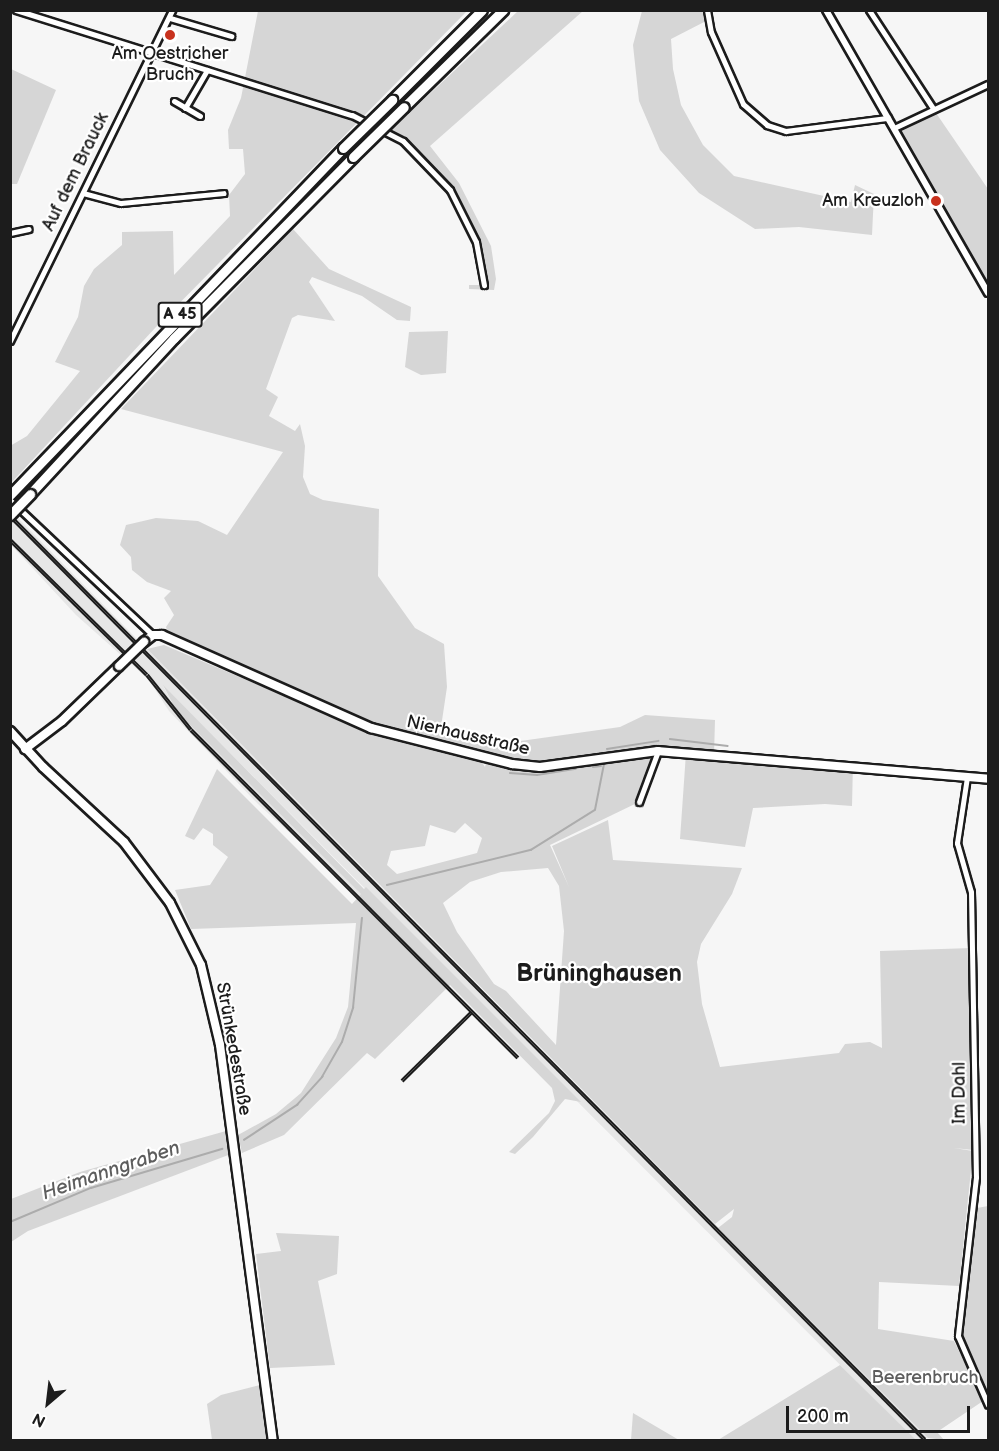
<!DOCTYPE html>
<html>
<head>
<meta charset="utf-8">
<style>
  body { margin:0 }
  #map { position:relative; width:999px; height:1451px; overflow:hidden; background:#f6f6f6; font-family:"Balsamiq Sans",sans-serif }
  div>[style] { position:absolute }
  .built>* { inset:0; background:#e6e6e6 }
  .green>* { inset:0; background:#d6d6d6 }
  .stream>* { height:1.5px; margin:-0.75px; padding:0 0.75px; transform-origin:0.75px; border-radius:0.75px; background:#acacac }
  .roads { filter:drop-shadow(2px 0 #1c1c1c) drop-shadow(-2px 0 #1c1c1c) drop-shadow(0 2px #1c1c1c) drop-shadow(0 -2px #1c1c1c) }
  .minor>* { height:5px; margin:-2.5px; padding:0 2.5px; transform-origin:2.5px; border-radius:2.5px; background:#fff }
  .tertiary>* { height:6px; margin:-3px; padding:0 3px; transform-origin:3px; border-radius:3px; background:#fff }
  .secondary>* { height:8px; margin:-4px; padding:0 4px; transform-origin:4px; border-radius:4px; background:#fff }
  .motorway>* { height:9px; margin:-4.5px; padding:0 4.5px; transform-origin:4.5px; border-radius:4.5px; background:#fff }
  .rail>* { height:4px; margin-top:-2px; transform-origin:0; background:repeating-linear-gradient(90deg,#fff 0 4.5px,#1c1c1c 0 9px); box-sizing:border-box; border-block:2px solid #1c1c1c }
  .bridges { filter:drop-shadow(2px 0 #1c1c1c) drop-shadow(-2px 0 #1c1c1c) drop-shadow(0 2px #1c1c1c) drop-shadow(0 -2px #1c1c1c) }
  .secondary-bridge>* { height:8px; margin:-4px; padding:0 4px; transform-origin:4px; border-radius:4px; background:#fff }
  .motorway-bridge>* { height:9px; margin:-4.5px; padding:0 4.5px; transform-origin:4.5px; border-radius:4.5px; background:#fff }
  .dots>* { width:16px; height:16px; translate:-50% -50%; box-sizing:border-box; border:3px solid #fff; border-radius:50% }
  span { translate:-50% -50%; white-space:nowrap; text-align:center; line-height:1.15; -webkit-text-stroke:4.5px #fff; paint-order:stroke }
  .shield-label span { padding:2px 4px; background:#fff; border:2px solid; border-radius:4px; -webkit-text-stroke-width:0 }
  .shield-label { font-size:16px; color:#1c1c1c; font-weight:700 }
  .poi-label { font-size:18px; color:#1c1c1c }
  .right { translate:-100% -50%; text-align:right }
  .street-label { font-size:18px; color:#1c1c1c }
  .park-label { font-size:18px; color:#5d5d5d }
  .water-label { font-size:20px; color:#5d5d5d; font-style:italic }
  .district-label { font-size:24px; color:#1c1c1c; font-weight:700 }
  .frame { position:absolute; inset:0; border:12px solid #1c1c1c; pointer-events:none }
  .north { position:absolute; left:18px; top:1373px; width:60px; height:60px; -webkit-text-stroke:4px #fff; paint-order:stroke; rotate:208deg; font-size:16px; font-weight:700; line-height:24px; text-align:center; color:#1c1c1c }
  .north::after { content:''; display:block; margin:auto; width:21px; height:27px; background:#1c1c1c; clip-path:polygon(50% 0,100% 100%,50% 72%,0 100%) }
  .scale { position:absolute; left:786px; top:1406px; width:184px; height:27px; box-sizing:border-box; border:3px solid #1c1c1c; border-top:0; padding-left:8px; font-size:18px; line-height:21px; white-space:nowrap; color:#1c1c1c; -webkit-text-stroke:4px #fff; paint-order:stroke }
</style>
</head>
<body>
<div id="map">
  <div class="built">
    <i style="clip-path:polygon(10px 510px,514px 1022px,928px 1438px,915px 1440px,163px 686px,177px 712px,396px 928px,445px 990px,324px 864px,258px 804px,169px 711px,149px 680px,76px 615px,11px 545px)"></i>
  </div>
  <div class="green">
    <i style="clip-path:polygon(258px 11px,467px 11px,156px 327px,11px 483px,10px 446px,27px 436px,80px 371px,55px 362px,78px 317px,84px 286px,94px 269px,122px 245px,122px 232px,173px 231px,174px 275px,230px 216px,229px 195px,245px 174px,243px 149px,229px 149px,228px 130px,241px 98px)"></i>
    <i style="clip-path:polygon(518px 11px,583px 11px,430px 146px,459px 183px,491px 246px,496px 279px,494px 290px,469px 289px,469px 285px,481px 285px,475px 248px,446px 189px,425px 158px,404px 140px,388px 133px)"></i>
    <i style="clip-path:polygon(642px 11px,706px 11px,708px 20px,671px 39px,673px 69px,681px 105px,703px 145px,734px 176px,851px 202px,855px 185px,874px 194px,872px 235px,799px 227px,755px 229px,699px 193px,660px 150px,639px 101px,633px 45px)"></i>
    <i style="clip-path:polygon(11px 69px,56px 90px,17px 184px,11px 184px)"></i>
    <i style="clip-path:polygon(936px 113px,988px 189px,988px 287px,900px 130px)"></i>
    <i style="clip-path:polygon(evenodd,293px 229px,329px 269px,411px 307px,410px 321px,397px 320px,362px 296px,312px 277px,309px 282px,335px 321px,298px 315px,292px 318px,266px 389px,278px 397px,269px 416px,295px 431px,300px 424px,305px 446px,303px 477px,310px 494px,323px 500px,379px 509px,378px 576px,415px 628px,444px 644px,447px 687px,440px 734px,493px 745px,620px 727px,645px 715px,715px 720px,714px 755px,853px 763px,852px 806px,825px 804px,753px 808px,745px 847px,680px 839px,686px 753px,658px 751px,639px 802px,550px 845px,569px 887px,552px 846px,608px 820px,613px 860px,742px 868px,732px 894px,701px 944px,697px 962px,702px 1004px,720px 1067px,839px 1053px,845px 1044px,870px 1042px,882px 1048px,880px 951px,972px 948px,973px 1150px,954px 1148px,973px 1151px,959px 1286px,879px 1282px,878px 1329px,954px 1341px,983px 1401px,937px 1432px,944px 1440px,928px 1438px,718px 1228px,732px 1217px,734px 1209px,715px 1224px,147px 649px,164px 645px,353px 725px,481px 761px,485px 767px,488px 756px,377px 727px,168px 633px,166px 627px,174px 615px,164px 598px,171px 591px,147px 582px,132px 570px,131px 557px,120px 545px,126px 525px,156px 518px,198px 521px,227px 535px,283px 452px,121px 409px,293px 229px,465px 823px,482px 838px,477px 853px,397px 874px,387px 865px,391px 851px,425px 846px,430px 825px,455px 833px,465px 823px,293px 229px,548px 868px,559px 886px,564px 931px,556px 1045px,506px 991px,494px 984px,457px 932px,443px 903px,470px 882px,501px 872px,548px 868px)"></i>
    <i style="clip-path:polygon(448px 331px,446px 373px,421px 375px,405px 367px,409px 332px)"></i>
    <i style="clip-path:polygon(163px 685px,364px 889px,366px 887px,581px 1102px,565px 1099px,533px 1137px,515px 1154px,509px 1152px,549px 1113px,555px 1101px,552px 1088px,450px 985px,375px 1059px,367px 1053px,284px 1135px,242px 1153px,238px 1135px,276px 1114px,301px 1093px,336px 1038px,348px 1007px,356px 923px,191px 929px,175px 890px,210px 885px,228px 857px,213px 845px,213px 834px,203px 828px,194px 840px,185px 836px,217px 769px,352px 904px,361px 894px,177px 712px)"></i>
    <i style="clip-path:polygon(226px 1131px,231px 1154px,28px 1231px,11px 1242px,11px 1199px,80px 1172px)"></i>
    <i style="clip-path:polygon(988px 1206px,988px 1393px,961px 1331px,977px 1208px)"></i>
    <i style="clip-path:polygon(276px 1233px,339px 1236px,337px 1274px,318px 1281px,335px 1365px,270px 1368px,256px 1254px,281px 1251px)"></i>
    <i style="clip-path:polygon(840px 1365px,916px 1440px,718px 1440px)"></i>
    <i style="clip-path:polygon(260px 1385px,269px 1440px,212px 1440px,207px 1404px,221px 1395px)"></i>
    <i style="clip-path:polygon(633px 1413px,679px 1440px,631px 1440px)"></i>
  </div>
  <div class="stream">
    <i style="left:670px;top:739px;width:58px;rotate:6.9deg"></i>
    <i style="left:607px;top:749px;width:52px;rotate:-8.9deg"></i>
    <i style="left:593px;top:767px;width:8px;rotate:-7deg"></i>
    <i style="left:510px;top:773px;width:27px;rotate:4deg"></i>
    <i style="left:537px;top:775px;width:39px;rotate:-9deg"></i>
    <i style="left:387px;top:885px;width:148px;rotate:-13.7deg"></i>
    <i style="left:531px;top:850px;width:75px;rotate:-32deg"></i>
    <i style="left:595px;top:810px;width:47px;rotate:-78.9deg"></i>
    <i style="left:244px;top:1140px;width:64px;rotate:-33.4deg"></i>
    <i style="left:297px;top:1105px;width:38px;rotate:-48deg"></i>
    <i style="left:322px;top:1077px;width:40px;rotate:-60.3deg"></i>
    <i style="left:342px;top:1042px;width:36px;rotate:-72deg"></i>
    <i style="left:353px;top:1008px;width:90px;rotate:-84.3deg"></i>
    <i style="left:10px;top:1222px;width:88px;rotate:-22.8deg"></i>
    <i style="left:91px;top:1188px;width:137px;rotate:-16.6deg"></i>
  </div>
  <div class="roads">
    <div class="minor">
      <i style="left:16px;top:10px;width:352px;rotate:17.4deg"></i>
      <i style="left:352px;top:115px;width:57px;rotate:27deg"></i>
      <i style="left:403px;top:141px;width:68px;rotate:46.2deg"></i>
      <i style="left:450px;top:190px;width:58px;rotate:63.4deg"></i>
      <i style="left:476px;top:242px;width:44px;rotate:79.5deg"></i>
      <i style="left:707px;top:10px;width:22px;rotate:80deg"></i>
      <i style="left:711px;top:32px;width:79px;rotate:66deg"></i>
      <i style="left:743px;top:104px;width:32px;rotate:41deg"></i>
      <i style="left:767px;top:125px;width:20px;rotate:18deg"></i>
      <i style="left:786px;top:131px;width:103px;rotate:-7.3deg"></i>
      <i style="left:869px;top:10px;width:117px;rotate:56.9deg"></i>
      <i style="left:170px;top:18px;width:64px;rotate:16.4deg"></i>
      <i style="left:174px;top:101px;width:30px;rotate:30deg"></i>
      <i style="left:185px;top:108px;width:44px;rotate:-59.9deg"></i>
      <i style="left:894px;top:128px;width:104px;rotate:-25.1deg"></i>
      <i style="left:83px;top:193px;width:39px;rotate:15deg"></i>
      <i style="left:121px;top:203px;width:103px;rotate:-5.5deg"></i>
      <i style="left:10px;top:233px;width:19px;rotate:-12deg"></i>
      <i style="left:10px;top:341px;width:369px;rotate:-63.9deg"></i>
      <i style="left:10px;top:500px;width:197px;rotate:43.4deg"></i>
      <i style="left:967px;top:777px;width:67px;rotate:98.6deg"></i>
      <i style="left:957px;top:843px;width:51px;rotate:74.1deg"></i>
      <i style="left:971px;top:892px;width:285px;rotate:89deg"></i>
      <i style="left:976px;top:1177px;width:160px;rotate:96.5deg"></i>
      <i style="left:958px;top:1336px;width:75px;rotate:66.5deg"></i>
      <i style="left:639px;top:802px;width:54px;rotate:-69.6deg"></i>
    </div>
    <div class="tertiary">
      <i style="left:826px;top:10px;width:326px;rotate:60.2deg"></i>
    </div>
    <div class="secondary">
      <i style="left:144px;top:642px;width:11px;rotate:-38deg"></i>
      <i style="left:153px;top:635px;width:9px"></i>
      <i style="left:162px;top:635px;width:229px;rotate:24deg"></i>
      <i style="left:371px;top:728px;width:146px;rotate:14.3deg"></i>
      <i style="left:512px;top:764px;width:28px;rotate:6deg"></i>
      <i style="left:540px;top:767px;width:119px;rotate:-7.7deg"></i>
      <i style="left:658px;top:751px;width:331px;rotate:4.8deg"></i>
      <i style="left:10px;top:731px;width:49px;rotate:47.5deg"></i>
      <i style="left:43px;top:767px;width:110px;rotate:42.8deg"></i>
      <i style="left:124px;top:842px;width:76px;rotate:53deg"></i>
      <i style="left:170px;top:903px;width:69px;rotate:63.4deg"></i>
      <i style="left:201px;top:965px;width:82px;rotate:76.6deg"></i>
      <i style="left:220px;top:1045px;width:399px;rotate:82.4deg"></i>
      <i style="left:25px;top:749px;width:46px;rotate:-37.1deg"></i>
      <i style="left:62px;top:721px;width:79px;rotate:-44deg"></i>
    </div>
    <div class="motorway">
      <i style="left:392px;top:100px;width:127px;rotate:-45deg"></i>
      <i style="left:404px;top:107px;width:139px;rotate:-44.4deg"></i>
      <i style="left:30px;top:494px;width:212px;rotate:-47.3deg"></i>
      <i style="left:174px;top:338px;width:255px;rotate:-45.3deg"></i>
      <i style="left:10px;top:495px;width:481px;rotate:-46.2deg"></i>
    </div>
  </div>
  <div class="rail">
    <i style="left:10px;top:516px;width:1300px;rotate:45.28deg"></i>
    <i style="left:10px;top:540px;width:192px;rotate:44.6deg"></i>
    <i style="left:147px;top:675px;width:70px;rotate:51.3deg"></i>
    <i style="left:191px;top:730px;width:463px;rotate:45.1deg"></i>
    <i style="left:402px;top:1081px;width:98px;rotate:-44.6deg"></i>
  </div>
  <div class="bridges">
    <div class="secondary-bridge">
      <i style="left:119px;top:666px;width:35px;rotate:-44deg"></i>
    </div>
    <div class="motorway-bridge">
      <i style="left:343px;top:148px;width:69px;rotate:-44.4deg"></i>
      <i style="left:353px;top:157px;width:71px;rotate:-44.4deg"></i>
      <i style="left:10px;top:515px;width:29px;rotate:-46deg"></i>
    </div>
  </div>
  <div class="dots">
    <i style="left:170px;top:35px;background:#c8321e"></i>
    <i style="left:936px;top:201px;background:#c8321e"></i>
  </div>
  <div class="shield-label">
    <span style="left:180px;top:315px">A 45</span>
  </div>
  <div class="poi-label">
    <span style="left:170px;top:65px">Am Oestricher<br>Bruch</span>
    <span class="right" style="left:924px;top:201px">Am Kreuzloh</span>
  </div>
  <div class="street-label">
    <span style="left:76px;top:172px;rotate:-64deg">Auf dem Brauck</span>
    <span style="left:468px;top:736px;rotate:13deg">Nierhausstraße</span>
    <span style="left:233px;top:1049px;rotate:80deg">Strünkedestraße</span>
    <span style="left:960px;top:1093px;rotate:-90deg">Im Dahl</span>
  </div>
  <div class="park-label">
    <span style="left:925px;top:1378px">Beerenbruch</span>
  </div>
  <div class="water-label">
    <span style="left:111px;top:1171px;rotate:-19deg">Heimanngraben</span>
  </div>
  <div class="district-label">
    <span style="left:599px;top:974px">Brüninghausen</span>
  </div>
  <div class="frame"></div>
  <div class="north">N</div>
  <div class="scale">200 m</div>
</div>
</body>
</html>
